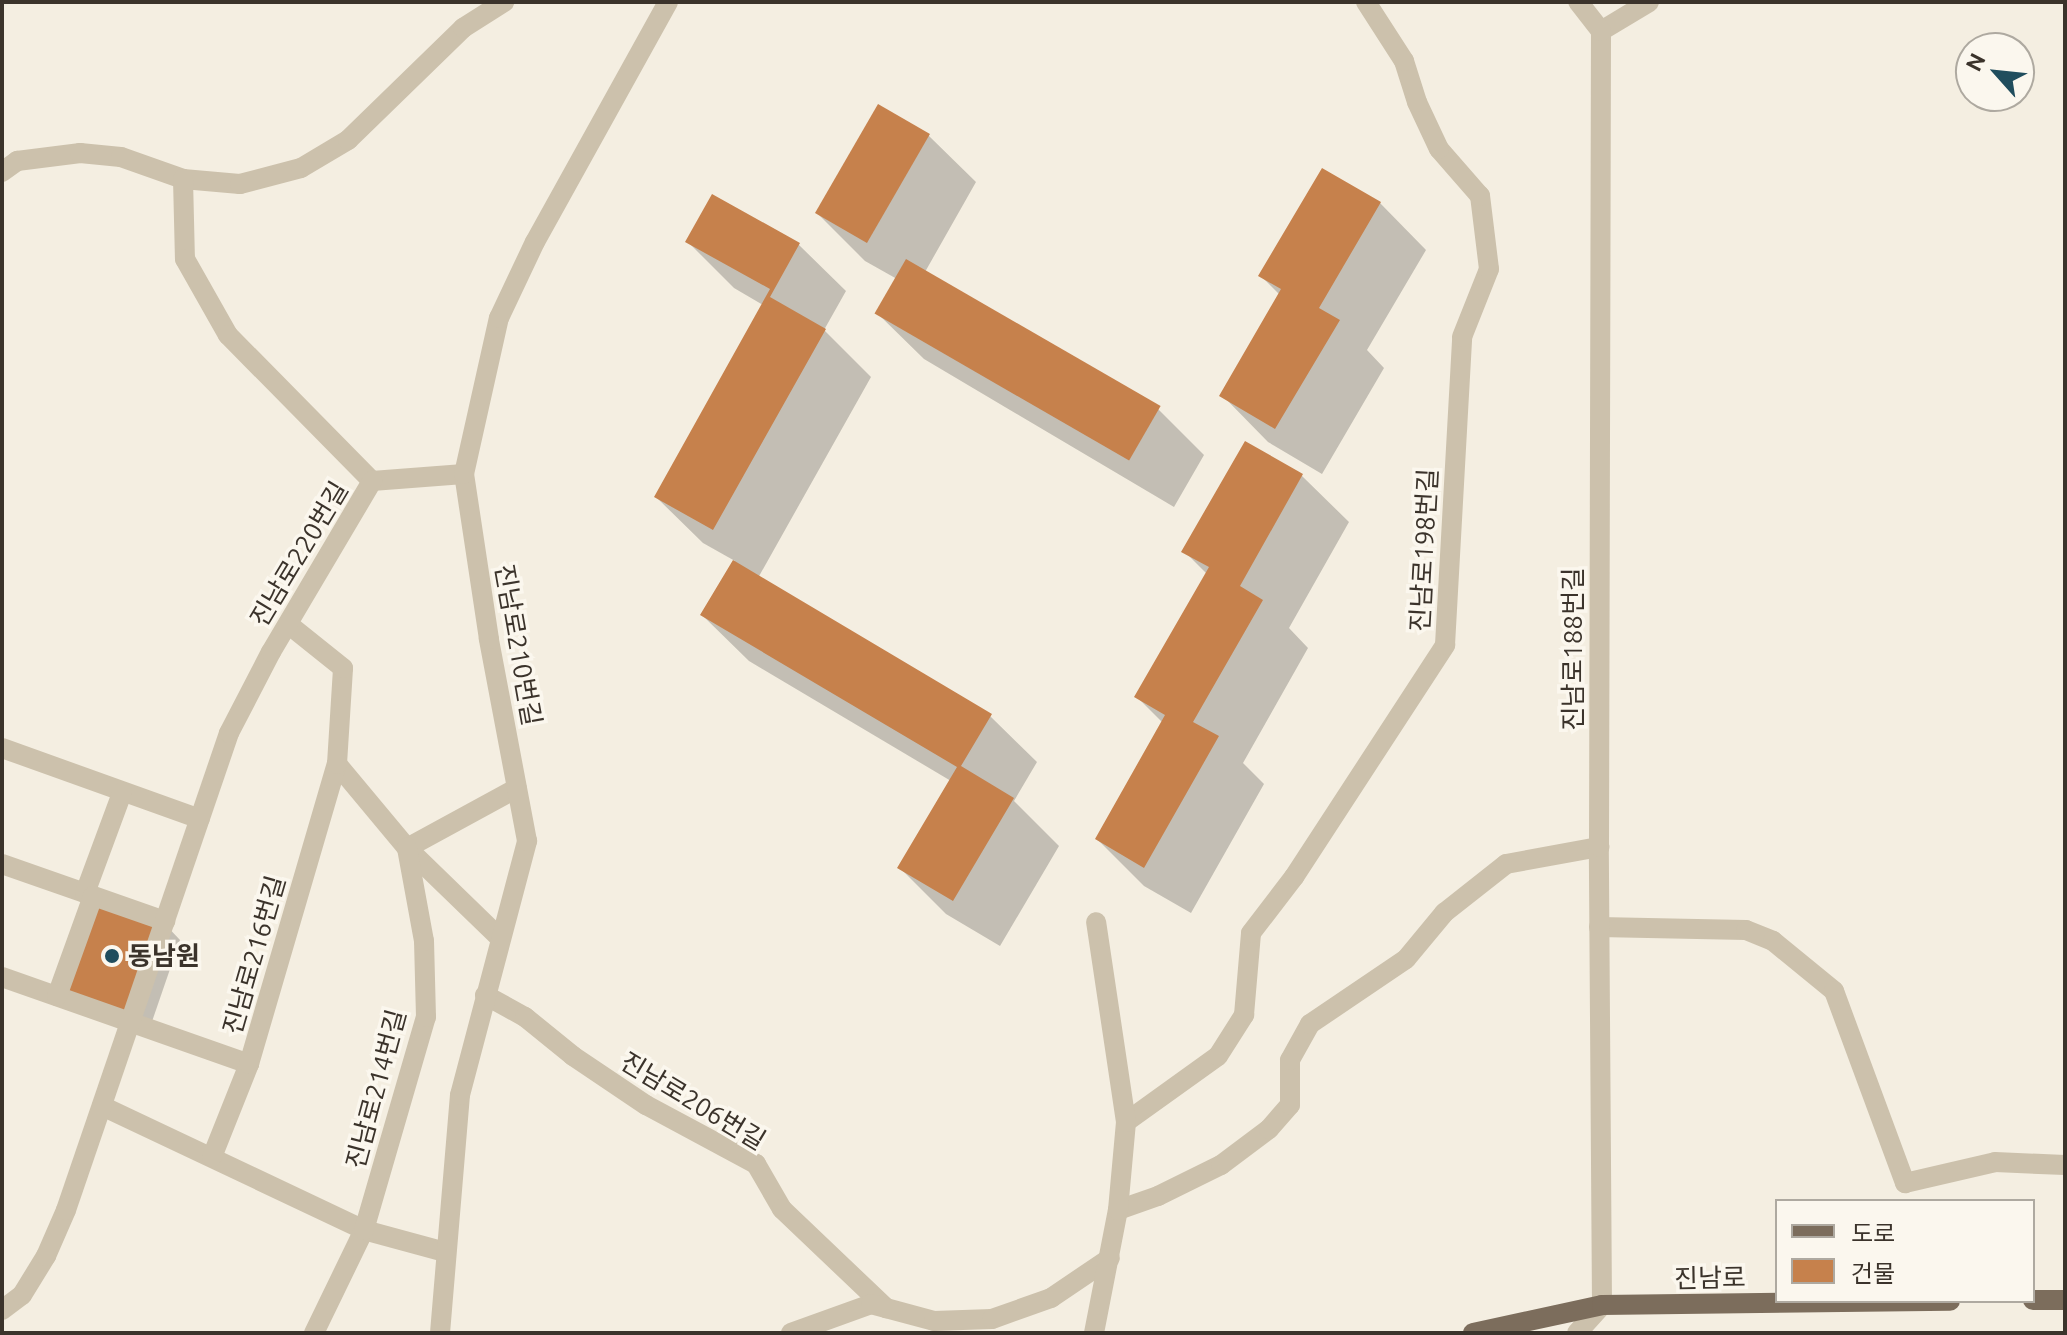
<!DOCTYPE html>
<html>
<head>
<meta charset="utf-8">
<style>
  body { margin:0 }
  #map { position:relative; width:2067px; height:1335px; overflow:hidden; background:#f4eee1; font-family:Ubuntu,"Noto Sans KR",sans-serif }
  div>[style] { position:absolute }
  .shadow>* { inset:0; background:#0003 }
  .building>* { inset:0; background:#c6814c; transform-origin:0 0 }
  .minor>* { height:20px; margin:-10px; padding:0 10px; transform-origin:10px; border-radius:10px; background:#ccc1ac }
  .major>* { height:20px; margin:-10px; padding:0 10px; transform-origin:10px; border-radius:10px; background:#7c6d5c }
  .dots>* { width:22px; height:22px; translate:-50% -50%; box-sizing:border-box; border:4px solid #fbf7ee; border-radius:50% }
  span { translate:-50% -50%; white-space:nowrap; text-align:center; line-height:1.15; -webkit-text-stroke:7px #fbf7ee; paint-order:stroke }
  .street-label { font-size:26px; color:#3b332b }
  .poi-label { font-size:26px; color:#3b332b; font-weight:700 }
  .left { translate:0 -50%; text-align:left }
  .frame { position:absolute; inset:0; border:4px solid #3b332b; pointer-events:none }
  .legend { position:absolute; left:1775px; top:1199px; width:260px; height:104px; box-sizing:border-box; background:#fbf7ee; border:2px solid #aea9a0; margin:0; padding:10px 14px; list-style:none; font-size:24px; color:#3b332b }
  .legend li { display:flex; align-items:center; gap:16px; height:40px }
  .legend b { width:40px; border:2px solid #aea9a0 }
  .north { position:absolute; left:1955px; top:32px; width:80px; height:80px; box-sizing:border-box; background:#fbf7ee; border:2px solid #aea9a0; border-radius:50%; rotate:297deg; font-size:22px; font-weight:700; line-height:32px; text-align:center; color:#3b332b }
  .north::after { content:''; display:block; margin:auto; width:28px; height:36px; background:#204d5d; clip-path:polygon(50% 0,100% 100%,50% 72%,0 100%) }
</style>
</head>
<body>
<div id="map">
  <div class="shadow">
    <i style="clip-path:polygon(879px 107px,929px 136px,976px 182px,925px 272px,1158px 409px,1204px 455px,1174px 507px,924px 359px,877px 313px,897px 279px,865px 261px,818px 214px)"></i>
    <i style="clip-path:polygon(713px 196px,799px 245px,846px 291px,824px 330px,871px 377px,758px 578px,990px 716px,1037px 762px,1014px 801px,1059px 846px,1000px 946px,946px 914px,900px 868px,951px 781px,749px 661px,702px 615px,735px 561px,703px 543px,656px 497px,763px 305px,734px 288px,688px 242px)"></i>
    <i style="clip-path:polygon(1380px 203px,1426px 250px,1367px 350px,1384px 368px,1322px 474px,1268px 442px,1222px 395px,1280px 295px,1261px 276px)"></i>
    <i style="clip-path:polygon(1246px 443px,1302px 476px,1349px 522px,1289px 628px,1308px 648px,1243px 763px,1264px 784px,1191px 913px,1144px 886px,1097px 839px,1163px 723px,1137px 697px,1207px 574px,1184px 551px)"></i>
    <i style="clip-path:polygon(163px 922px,180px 940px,147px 1036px,81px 1008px)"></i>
  </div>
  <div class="building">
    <i style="left:878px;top:104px;width:60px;height:126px;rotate:30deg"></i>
    <i style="clip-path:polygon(1322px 168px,1381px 202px,1319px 308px,1340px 320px,1275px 429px,1219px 396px,1281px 289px,1258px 276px)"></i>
    <i style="clip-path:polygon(712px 194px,800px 243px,770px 297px,826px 329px,713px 530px,654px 497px,770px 289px,685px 242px)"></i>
    <i style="left:906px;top:259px;width:294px;height:63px;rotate:30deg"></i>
    <i style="clip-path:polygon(1245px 441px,1303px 474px,1240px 586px,1263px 600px,1193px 722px,1219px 736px,1144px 868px,1095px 839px,1165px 715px,1134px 697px,1209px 567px,1181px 552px)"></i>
    <i style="clip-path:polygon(733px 560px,992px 714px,961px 766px,1014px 798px,953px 901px,897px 868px,957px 767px,700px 615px)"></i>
    <i style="left:94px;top:896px;width:74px;height:101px;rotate:20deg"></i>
  </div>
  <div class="minor">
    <i style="left:1601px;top:31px;width:56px;rotate:-31.1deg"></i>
    <i style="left:2px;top:172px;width:19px;rotate:-36deg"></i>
    <i style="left:17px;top:161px;width:64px;rotate:-7.2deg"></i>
    <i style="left:80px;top:153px;width:41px;rotate:5.6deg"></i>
    <i style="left:121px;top:157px;width:66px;rotate:19.5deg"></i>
    <i style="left:183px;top:179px;width:57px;rotate:5deg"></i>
    <i style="left:240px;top:184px;width:63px;rotate:-14.7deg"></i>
    <i style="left:301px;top:168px;width:55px;rotate:-30.8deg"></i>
    <i style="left:348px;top:140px;width:161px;rotate:-44.2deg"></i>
    <i style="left:463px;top:28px;width:49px;rotate:-32.4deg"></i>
    <i style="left:183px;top:179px;width:80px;rotate:88.6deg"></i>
    <i style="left:185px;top:259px;width:87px;rotate:60.5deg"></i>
    <i style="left:228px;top:335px;width:205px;rotate:45.4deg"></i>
    <i style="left:372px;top:481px;width:92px;rotate:-4.4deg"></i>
    <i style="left:2px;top:748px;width:210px;rotate:19.7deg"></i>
    <i style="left:337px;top:764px;width:109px;rotate:50.2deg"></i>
    <i style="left:407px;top:848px;width:128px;rotate:44.1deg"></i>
    <i style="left:407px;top:848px;width:125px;rotate:-28.6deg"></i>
    <i style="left:2px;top:864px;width:173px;rotate:19.3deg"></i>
    <i style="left:85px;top:893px;width:107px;rotate:-69.7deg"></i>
    <i style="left:1599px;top:927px;width:147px;rotate:1.2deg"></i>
    <i style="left:1746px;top:930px;width:29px;rotate:22deg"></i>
    <i style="left:1773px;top:941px;width:79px;rotate:39.3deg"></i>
    <i style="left:1834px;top:991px;width:205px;rotate:69.7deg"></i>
    <i style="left:1905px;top:1183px;width:92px;rotate:-13.1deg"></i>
    <i style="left:1995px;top:1162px;width:70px;rotate:2.5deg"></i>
    <i style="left:2px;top:977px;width:262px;rotate:19.4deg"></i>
    <i style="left:485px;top:995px;width:46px;rotate:28.8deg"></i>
    <i style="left:525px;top:1017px;width:62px;rotate:39.1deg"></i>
    <i style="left:573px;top:1056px;width:88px;rotate:33.9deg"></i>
    <i style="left:646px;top:1105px;width:125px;rotate:28.2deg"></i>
    <i style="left:756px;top:1164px;width:52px;rotate:60deg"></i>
    <i style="left:782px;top:1209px;width:144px;rotate:43.6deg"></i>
    <i style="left:57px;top:996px;width:106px;rotate:-70.2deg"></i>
    <i style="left:102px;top:1106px;width:290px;rotate:25.3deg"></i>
    <i style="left:364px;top:1230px;width:84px;rotate:15.2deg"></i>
    <i style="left:1126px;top:1122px;width:113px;rotate:-35.7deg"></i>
    <i style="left:1218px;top:1056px;width:49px;rotate:-57.6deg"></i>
    <i style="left:1244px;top:1015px;width:82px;rotate:-85.1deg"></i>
    <i style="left:1251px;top:933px;width:71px;rotate:-52.5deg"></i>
    <i style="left:1294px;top:877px;width:277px;rotate:-56.9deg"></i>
    <i style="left:1445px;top:645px;width:308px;rotate:-86.8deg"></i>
    <i style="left:1462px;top:337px;width:73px;rotate:-68.3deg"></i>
    <i style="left:1489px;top:269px;width:74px;rotate:-97deg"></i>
    <i style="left:1480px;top:196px;width:62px;rotate:-131.1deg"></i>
    <i style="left:1439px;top:149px;width:52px;rotate:-115.1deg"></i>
    <i style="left:1417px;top:102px;width:43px;rotate:-107.6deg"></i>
    <i style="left:1404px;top:61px;width:70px;rotate:-122.8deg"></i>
    <i style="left:212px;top:1157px;width:100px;rotate:-68.3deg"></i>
    <i style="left:249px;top:1064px;width:313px;rotate:-73.7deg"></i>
    <i style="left:337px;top:764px;width:96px;rotate:-86.4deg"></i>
    <i style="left:343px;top:668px;width:70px;rotate:-141.3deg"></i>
    <i style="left:1118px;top:1210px;width:42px;rotate:-19.3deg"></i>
    <i style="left:1158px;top:1196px;width:70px;rotate:-26.2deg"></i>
    <i style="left:1221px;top:1165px;width:60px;rotate:-36.9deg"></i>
    <i style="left:1269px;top:1129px;width:32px;rotate:-49deg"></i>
    <i style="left:1290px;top:1105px;width:45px;rotate:-90deg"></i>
    <i style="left:1290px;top:1060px;width:41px;rotate:-60.9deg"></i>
    <i style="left:1310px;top:1024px;width:116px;rotate:-34.1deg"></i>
    <i style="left:1406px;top:959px;width:60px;rotate:-50.4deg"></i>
    <i style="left:1444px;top:913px;width:79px;rotate:-38.3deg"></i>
    <i style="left:1506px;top:864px;width:95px;rotate:-10.4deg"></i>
    <i style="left:2px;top:1310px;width:25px;rotate:-37deg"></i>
    <i style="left:22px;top:1295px;width:46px;rotate:-58.4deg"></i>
    <i style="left:46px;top:1256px;width:50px;rotate:-66.5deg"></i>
    <i style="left:66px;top:1210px;width:504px;rotate:-71.13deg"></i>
    <i style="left:229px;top:733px;width:91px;rotate:-62.6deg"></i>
    <i style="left:271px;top:652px;width:199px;rotate:-59.4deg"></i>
    <i style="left:314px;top:1333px;width:114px;rotate:-64.1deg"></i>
    <i style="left:364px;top:1230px;width:222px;rotate:-73.8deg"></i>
    <i style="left:426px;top:1017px;width:76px;rotate:-91.5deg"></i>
    <i style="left:424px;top:941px;width:95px;rotate:-100.4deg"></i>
    <i style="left:440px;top:1333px;width:239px;rotate:-85.2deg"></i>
    <i style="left:460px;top:1095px;width:263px;rotate:-75.2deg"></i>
    <i style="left:527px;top:841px;width:206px;rotate:-100.7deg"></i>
    <i style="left:489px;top:639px;width:167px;rotate:-98.6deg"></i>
    <i style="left:464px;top:474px;width:160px;rotate:-77.4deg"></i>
    <i style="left:499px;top:318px;width:84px;rotate:-64.7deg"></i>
    <i style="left:535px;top:242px;width:274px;rotate:-61deg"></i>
    <i style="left:791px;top:1333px;width:85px;rotate:-19.9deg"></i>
    <i style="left:871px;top:1304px;width:65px;rotate:15.1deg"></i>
    <i style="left:934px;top:1321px;width:58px;rotate:-2deg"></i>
    <i style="left:992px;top:1319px;width:63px;rotate:-19.6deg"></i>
    <i style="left:1051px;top:1298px;width:71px;rotate:-34.1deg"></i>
    <i style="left:1094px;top:1333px;width:125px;rotate:-79deg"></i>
    <i style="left:1118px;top:1210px;width:88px;rotate:-84.8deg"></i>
    <i style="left:1126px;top:1122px;width:202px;rotate:-98.5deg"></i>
    <i style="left:1577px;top:1333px;width:38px;rotate:-48deg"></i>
    <i style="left:1602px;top:1305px;width:458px;rotate:-90.4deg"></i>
    <i style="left:1599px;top:847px;width:816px;rotate:-89.86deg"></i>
    <i style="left:1601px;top:31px;width:37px;rotate:-128deg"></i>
  </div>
  <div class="major">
    <i style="left:2033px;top:1300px;width:32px"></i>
    <i style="left:1473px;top:1333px;width:132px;rotate:-12.2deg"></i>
    <i style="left:1602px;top:1305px;width:348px;rotate:-0.7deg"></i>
  </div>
  <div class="dots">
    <i style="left:112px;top:956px;background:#204d5d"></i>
  </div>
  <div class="street-label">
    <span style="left:1424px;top:550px;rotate:-87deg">진남로198번길</span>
    <span style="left:299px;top:554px;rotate:-59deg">진남로220번길</span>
    <span style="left:518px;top:645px;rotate:80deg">진남로210번길</span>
    <span style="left:1573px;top:649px;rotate:-90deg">진남로188번길</span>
    <span style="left:254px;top:955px;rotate:-74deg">진남로216번길</span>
    <span style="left:376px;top:1089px;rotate:-75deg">진남로214번길</span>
    <span style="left:693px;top:1101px;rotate:31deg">진남로206번길</span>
    <span style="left:1710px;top:1278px;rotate:-1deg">진남로</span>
  </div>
  <div class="poi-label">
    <span class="left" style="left:128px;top:956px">동남원</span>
  </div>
  <div class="frame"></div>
  <ul class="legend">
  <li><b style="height:10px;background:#7c6d5c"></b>도로</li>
  <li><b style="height:22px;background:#c6814c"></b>건물</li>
  </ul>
  <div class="north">N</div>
</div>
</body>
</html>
